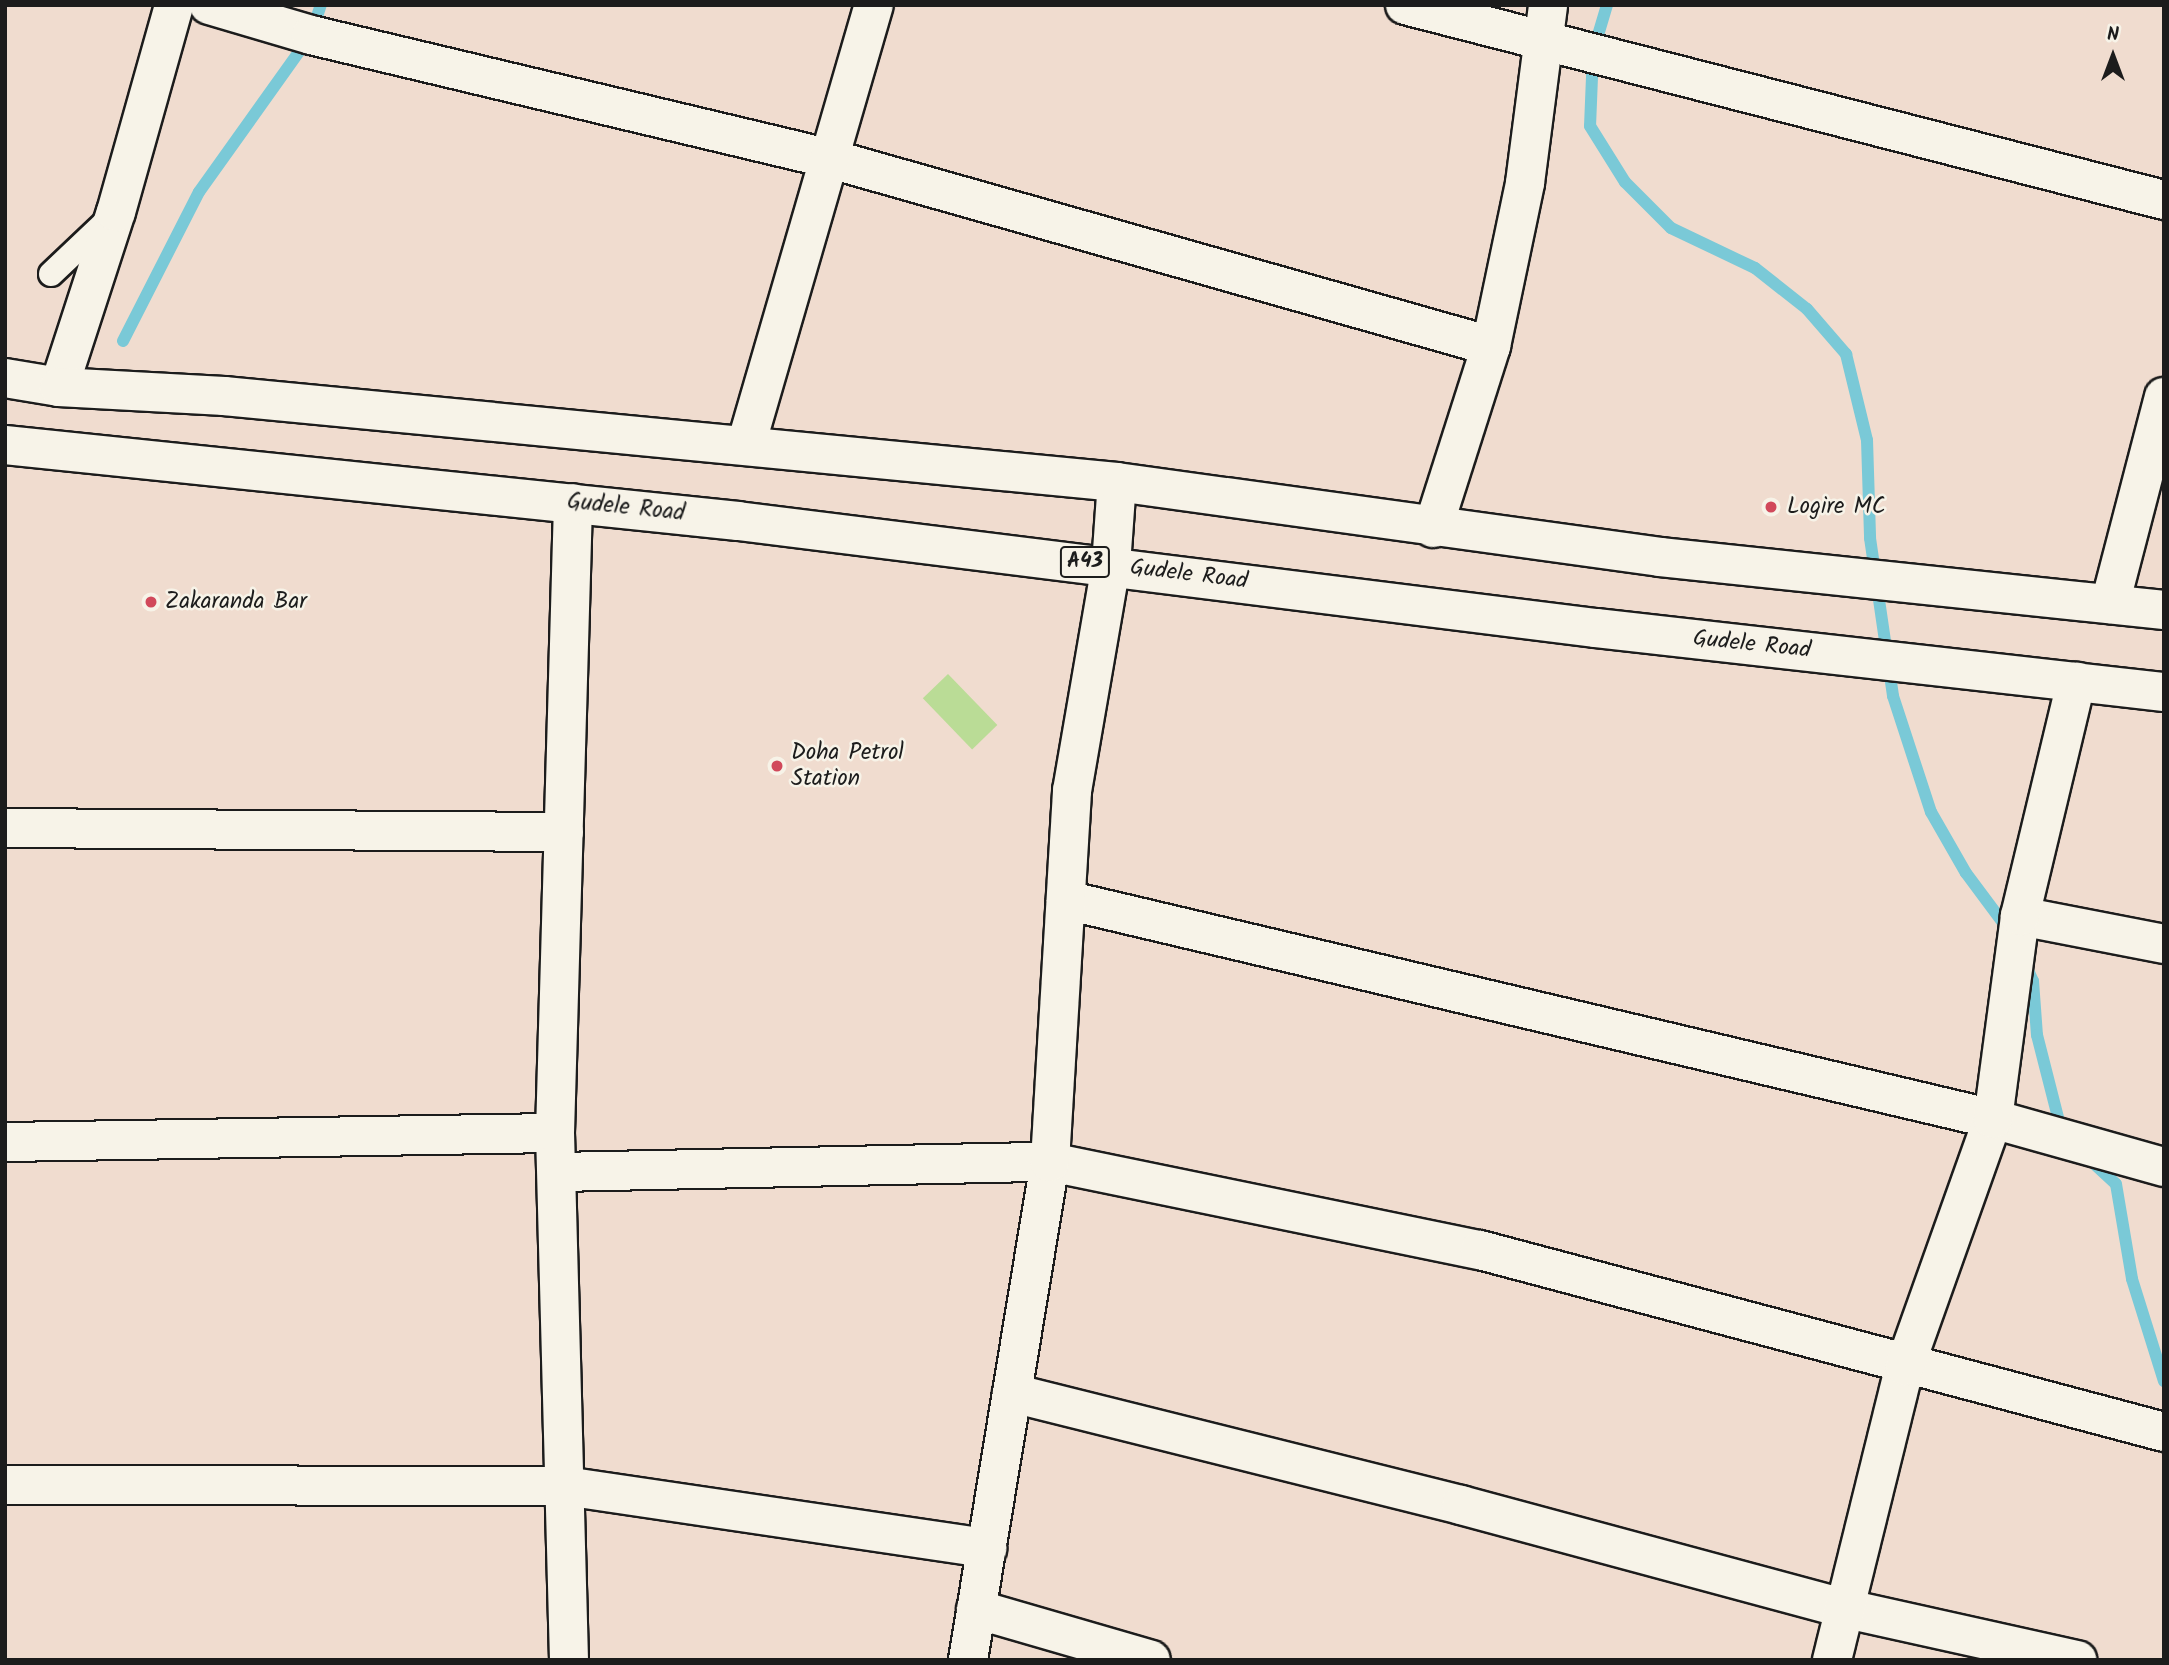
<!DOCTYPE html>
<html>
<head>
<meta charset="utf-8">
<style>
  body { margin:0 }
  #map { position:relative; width:2169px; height:1665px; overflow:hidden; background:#f0dccf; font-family:Kalam,sans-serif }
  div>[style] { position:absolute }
  .green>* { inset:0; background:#badc96; transform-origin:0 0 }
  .stream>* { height:12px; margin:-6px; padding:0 6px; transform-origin:6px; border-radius:6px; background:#7ac9d7 }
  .roads { filter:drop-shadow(2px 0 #1c1c1c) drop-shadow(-2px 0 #1c1c1c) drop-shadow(0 2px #1c1c1c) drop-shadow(0 -2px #1c1c1c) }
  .service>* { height:24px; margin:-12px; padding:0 12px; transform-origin:12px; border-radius:12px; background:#f7f3e8 }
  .minor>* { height:38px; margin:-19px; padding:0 19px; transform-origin:19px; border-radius:19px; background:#f7f3e8 }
  .trunk>* { height:38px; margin:-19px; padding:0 19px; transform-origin:19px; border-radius:19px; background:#f7f3e8 }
  .dots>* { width:19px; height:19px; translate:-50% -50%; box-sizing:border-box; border:4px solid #f7f3e8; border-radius:50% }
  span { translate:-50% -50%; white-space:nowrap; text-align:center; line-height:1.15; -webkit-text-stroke:5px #f7f3e8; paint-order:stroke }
  .shield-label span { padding:2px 5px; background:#f7f3e8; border:2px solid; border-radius:5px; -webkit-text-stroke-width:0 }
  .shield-label { font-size:21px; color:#1c1c1c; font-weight:700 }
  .poi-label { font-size:23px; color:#1c1c1c }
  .left { translate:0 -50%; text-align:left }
  .street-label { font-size:23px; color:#1c1c1c }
  .frame { position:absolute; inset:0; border:7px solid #1c1c1c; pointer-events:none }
  .north { position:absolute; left:2078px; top:21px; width:70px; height:70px; -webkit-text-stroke:5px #f7f3e8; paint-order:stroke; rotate:0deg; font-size:19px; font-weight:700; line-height:28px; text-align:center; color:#1c1c1c }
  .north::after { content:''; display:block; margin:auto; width:24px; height:32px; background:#1c1c1c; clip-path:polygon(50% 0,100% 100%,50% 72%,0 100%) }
</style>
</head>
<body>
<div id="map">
  <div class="green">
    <i style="left:948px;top:674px;width:71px;height:35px;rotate:46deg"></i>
  </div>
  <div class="stream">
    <i style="left:1607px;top:5px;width:49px;rotate:106.6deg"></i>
    <i style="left:1593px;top:52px;width:74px;rotate:92.3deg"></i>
    <i style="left:1590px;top:126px;width:66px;rotate:58deg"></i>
    <i style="left:1625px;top:182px;width:65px;rotate:45deg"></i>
    <i style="left:1671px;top:228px;width:93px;rotate:25.5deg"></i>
    <i style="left:1755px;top:268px;width:66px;rotate:38.3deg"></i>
    <i style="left:1807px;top:309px;width:60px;rotate:49.1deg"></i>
    <i style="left:1846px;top:354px;width:89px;rotate:76.3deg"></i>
    <i style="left:1867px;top:440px;width:98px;rotate:88.2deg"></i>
    <i style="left:1870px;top:538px;width:160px;rotate:81.7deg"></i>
    <i style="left:1893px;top:696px;width:122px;rotate:71.9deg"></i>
    <i style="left:1931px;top:812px;width:70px;rotate:60.2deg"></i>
    <i style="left:1966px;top:873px;width:74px;rotate:53.3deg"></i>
    <i style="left:123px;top:341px;width:167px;rotate:-63deg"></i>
    <i style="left:199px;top:192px;width:193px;rotate:-54.5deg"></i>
    <i style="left:311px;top:35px;width:32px;rotate:-72deg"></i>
    <i style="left:2024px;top:961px;width:22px;rotate:66deg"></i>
    <i style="left:2033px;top:981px;width:54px;rotate:85.8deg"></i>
    <i style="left:2037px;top:1035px;width:101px;rotate:75.7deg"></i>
    <i style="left:2088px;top:1158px;width:38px;rotate:43deg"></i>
    <i style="left:2116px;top:1184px;width:96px;rotate:80.4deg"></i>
    <i style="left:2132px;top:1279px;width:107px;rotate:72.6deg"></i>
  </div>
  <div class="roads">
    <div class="service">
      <i style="left:51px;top:274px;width:80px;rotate:-43.5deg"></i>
    </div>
    <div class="minor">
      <i style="left:209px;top:5px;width:106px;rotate:16.4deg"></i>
      <i style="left:311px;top:35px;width:535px;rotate:13.41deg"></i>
      <i style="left:831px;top:159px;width:686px;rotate:15.82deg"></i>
      <i style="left:1405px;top:5px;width:784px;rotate:14.41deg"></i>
      <i style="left:59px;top:387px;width:184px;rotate:-72deg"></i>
      <i style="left:116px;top:212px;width:215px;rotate:-74.3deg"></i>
      <i style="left:746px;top:445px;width:458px;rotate:-73.8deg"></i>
      <i style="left:1433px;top:528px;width:191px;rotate:-72.3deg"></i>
      <i style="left:1491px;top:346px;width:167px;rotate:-78.2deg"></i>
      <i style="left:1525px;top:183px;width:179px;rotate:-82.6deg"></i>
      <i style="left:2110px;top:604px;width:214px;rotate:-75.4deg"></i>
      <i style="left:5px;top:828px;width:559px;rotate:0.41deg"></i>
      <i style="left:1066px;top:900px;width:953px;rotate:13.29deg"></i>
      <i style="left:1993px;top:1119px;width:178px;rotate:15.7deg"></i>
      <i style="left:2020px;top:916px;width:147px;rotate:11deg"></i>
      <i style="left:5px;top:1142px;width:550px;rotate:-0.94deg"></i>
      <i style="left:558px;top:1172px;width:492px;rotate:-1.2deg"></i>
      <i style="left:1050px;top:1162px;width:439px;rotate:11.6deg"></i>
      <i style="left:1480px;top:1250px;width:708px;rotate:14.9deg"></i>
      <i style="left:1012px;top:1393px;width:463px;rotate:14deg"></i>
      <i style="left:1461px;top:1505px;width:400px;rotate:15.1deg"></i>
      <i style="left:1847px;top:1609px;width:236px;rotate:12.5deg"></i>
      <i style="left:5px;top:1485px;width:560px;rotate:0.1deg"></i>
      <i style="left:565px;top:1486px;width:427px;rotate:8.4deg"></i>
      <i style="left:976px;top:1609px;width:182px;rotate:16.2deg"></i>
      <i style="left:569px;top:1660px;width:527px;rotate:-91.52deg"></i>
      <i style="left:555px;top:1133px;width:630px;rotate:-88.36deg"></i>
      <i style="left:968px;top:1660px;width:505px;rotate:-80.65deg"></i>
      <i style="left:1050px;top:1162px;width:372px;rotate:-86.6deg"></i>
      <i style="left:1072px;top:791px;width:229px;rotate:-80.2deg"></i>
      <i style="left:1111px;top:565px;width:83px;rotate:-85.9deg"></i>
      <i style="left:1832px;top:1660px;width:303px;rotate:-76.1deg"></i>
      <i style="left:1905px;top:1366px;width:262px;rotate:-70.4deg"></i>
      <i style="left:1993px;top:1119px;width:205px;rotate:-82.4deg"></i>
      <i style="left:2020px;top:916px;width:241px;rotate:-76.5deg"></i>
    </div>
    <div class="trunk">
      <i style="left:5px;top:378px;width:55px;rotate:9.5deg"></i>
      <i style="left:59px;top:387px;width:165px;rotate:3.1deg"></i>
      <i style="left:224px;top:396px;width:897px;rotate:5.5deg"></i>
      <i style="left:1117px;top:482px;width:548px;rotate:7.86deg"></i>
      <i style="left:1660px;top:557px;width:507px;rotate:6deg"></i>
      <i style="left:5px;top:445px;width:737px;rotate:5.92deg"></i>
      <i style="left:738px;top:521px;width:865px;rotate:7.11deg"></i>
      <i style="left:1596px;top:628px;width:572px;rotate:6.43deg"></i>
    </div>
  </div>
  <div class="dots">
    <i style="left:1771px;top:507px;background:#d1495b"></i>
    <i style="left:151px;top:602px;background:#d1495b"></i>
    <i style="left:777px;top:766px;background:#d1495b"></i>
  </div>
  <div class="shield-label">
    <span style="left:1085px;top:562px">A43</span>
  </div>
  <div class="poi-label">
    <span class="left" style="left:1787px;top:507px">Logire MC</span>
    <span class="left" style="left:165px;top:602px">Zakaranda Bar</span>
    <span class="left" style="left:791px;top:766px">Doha Petrol<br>Station</span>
  </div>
  <div class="street-label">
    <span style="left:626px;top:508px;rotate:6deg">Gudele Road</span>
    <span style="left:1189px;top:575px;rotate:7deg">Gudele Road</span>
    <span style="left:1752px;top:645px;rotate:6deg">Gudele Road</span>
  </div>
  <div class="frame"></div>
  <div class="north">N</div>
</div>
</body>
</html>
